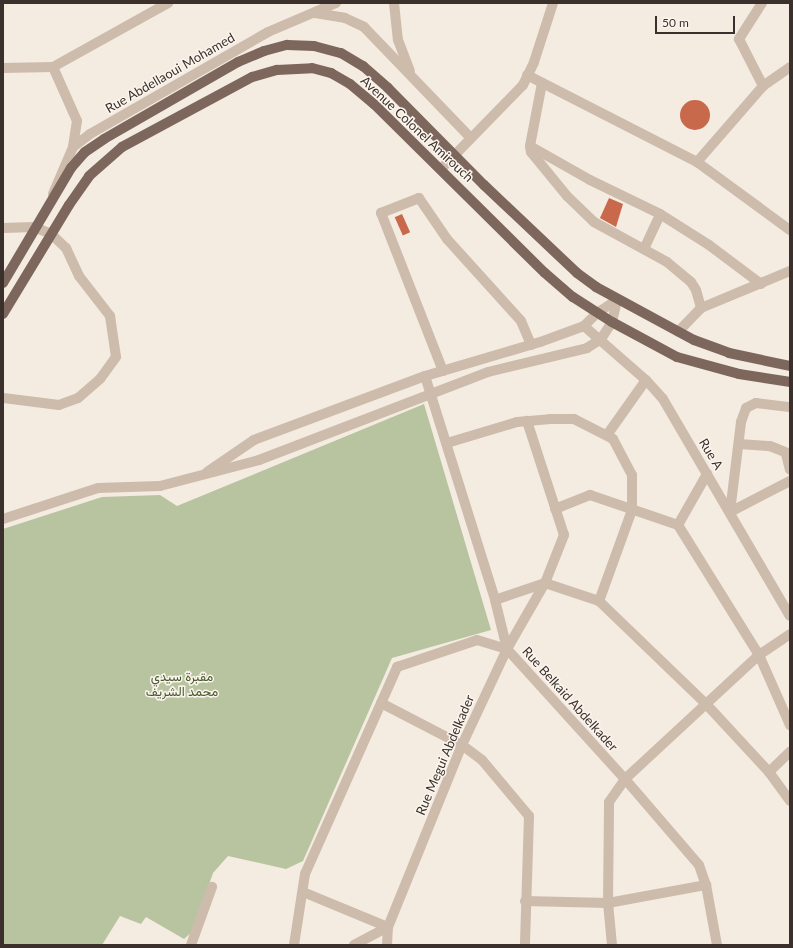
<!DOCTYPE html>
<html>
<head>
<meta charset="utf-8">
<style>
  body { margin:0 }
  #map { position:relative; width:793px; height:948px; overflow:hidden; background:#f4ebe1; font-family:Lato,Vazirmatn,sans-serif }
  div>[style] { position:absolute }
  .green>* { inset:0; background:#b8c4a0 }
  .building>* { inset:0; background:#c8694b; transform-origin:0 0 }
  .round { border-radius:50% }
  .minor>* { height:10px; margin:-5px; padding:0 5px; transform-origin:5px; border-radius:5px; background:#cdbbac }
  .tertiary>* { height:10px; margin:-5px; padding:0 5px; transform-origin:5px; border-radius:5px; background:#cdbbac }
  .primary>* { height:10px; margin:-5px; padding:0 5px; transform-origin:5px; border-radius:5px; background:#7d675c }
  span { translate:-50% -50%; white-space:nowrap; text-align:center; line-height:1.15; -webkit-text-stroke:3px #fbf5ee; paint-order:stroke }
  .street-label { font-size:13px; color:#3b302b }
  .park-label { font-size:13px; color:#4a5a2e }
  .frame { position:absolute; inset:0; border:4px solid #3b302b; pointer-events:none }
  .scale { position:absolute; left:655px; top:16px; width:80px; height:18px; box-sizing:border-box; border:2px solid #3b302b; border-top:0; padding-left:5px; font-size:12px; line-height:14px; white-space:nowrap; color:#3b302b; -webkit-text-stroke:3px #fbf5ee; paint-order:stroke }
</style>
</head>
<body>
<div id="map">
  <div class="green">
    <i style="clip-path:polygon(424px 404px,491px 630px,392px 658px,303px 861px,286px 869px,228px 856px,213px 873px,193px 931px,184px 939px,146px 917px,141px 924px,120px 916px,102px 945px,3px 945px,3px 529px,102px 497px,160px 495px,177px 506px)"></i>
  </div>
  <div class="building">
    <i class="round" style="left:680px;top:100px;width:30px;height:30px"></i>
    <i style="clip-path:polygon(609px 198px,623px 204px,616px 227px,600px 218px)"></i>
    <i style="left:402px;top:214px;width:20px;height:8px;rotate:66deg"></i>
  </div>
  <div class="minor">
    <i style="left:394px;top:3px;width:37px;rotate:84deg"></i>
    <i style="left:398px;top:40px;width:33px;rotate:69deg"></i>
    <i style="left:762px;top:3px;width:43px;rotate:122.6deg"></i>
    <i style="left:739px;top:39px;width:53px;rotate:62.9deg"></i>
    <i style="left:315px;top:13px;width:30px;rotate:9deg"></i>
    <i style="left:345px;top:18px;width:21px;rotate:25deg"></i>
    <i style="left:364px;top:27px;width:154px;rotate:46.1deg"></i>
    <i style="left:53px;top:67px;width:59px;rotate:66deg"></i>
    <i style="left:77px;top:121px;width:26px;rotate:99deg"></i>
    <i style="left:3px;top:68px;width:50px;rotate:-1.1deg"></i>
    <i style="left:53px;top:67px;width:132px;rotate:-29.1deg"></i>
    <i style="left:527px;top:75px;width:191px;rotate:27.1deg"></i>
    <i style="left:697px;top:162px;width:115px;rotate:36.2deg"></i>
    <i style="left:542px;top:83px;width:64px;rotate:100.8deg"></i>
    <i style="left:530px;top:146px;width:6px;rotate:81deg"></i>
    <i style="left:531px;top:152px;width:57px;rotate:50.7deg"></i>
    <i style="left:567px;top:196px;width:37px;rotate:44deg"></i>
    <i style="left:594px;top:222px;width:83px;rotate:28.7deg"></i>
    <i style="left:667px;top:262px;width:31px;rotate:40deg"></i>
    <i style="left:691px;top:282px;width:9px;rotate:58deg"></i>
    <i style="left:696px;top:290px;width:19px;rotate:74deg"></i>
    <i style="left:701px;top:308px;width:33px;rotate:134deg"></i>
    <i style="left:530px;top:146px;width:69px;rotate:29.5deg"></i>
    <i style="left:590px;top:180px;width:78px;rotate:25.9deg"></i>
    <i style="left:660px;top:214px;width:58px;rotate:32.3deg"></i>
    <i style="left:709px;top:245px;width:65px;rotate:36.9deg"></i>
    <i style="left:697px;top:162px;width:101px;rotate:-49deg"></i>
    <i style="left:763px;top:86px;width:33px;rotate:-35deg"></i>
    <i style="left:441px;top:169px;width:117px;rotate:-45.7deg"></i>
    <i style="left:523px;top:85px;width:25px;rotate:-64deg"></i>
    <i style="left:534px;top:62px;width:62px;rotate:-72.1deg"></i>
    <i style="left:53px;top:194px;width:51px;rotate:-66.9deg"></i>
    <i style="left:73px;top:147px;width:21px;rotate:-37deg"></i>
    <i style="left:90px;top:134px;width:205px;rotate:-29.8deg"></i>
    <i style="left:268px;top:32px;width:74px;rotate:-23.1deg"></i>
    <i style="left:3px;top:228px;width:31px;rotate:-2deg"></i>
    <i style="left:34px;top:227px;width:18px;rotate:22deg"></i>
    <i style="left:51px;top:234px;width:21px;rotate:43deg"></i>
    <i style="left:66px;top:248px;width:31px;rotate:65deg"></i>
    <i style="left:79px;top:276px;width:51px;rotate:52.2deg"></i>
    <i style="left:110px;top:316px;width:41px;rotate:81.7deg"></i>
    <i style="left:116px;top:357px;width:27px;rotate:126deg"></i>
    <i style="left:100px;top:379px;width:29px;rotate:139deg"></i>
    <i style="left:78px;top:398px;width:20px;rotate:160deg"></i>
    <i style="left:59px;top:405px;width:56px;rotate:-172.9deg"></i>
    <i style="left:644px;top:249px;width:38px;rotate:-65deg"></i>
    <i style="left:701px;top:308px;width:96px;rotate:-22.6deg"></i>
    <i style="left:584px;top:326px;width:82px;rotate:41.1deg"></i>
    <i style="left:646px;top:380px;width:25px;rotate:48deg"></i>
    <i style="left:663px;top:399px;width:251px;rotate:59.7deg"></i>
    <i style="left:443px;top:371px;width:170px;rotate:-111.4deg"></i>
    <i style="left:381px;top:213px;width:41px;rotate:-21.5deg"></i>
    <i style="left:419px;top:198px;width:50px;rotate:55.7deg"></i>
    <i style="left:447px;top:239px;width:110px;rotate:47.9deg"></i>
    <i style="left:521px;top:321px;width:26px;rotate:67deg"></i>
    <i style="left:425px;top:376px;width:235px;rotate:72.6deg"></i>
    <i style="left:495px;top:600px;width:50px;rotate:76.2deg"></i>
    <i style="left:507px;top:649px;width:176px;rotate:47.8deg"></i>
    <i style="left:625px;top:779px;width:113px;rotate:49.3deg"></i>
    <i style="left:699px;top:865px;width:21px;rotate:71deg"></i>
    <i style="left:706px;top:885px;width:61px;rotate:79.6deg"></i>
    <i style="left:607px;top:435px;width:67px;rotate:-54.7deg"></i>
    <i style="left:447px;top:443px;width:73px;rotate:-16.7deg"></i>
    <i style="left:517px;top:422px;width:33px;rotate:-5deg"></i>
    <i style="left:550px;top:419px;width:24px"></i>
    <i style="left:574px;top:419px;width:44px;rotate:27.1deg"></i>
    <i style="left:613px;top:439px;width:41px;rotate:62.2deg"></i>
    <i style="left:632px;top:475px;width:35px;rotate:90deg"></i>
    <i style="left:632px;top:510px;width:97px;rotate:109.9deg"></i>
    <i style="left:739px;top:444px;width:31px;rotate:4deg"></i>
    <i style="left:770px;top:446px;width:22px;rotate:22deg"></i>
    <i style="left:786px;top:454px;width:16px;rotate:76deg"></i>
    <i style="left:555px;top:509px;width:38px;rotate:-22deg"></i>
    <i style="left:590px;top:495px;width:93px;rotate:18.8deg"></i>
    <i style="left:678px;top:525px;width:153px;rotate:58.1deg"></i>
    <i style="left:759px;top:655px;width:77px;rotate:66.1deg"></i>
    <i style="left:730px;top:512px;width:91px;rotate:-83deg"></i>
    <i style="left:741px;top:422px;width:15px;rotate:-70deg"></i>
    <i style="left:746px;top:408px;width:11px;rotate:-27deg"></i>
    <i style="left:756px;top:403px;width:34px;rotate:7deg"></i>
    <i style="left:730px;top:512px;width:68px;rotate:-27.3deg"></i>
    <i style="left:678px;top:525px;width:59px;rotate:-60.4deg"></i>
    <i style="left:495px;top:600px;width:53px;rotate:-18.8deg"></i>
    <i style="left:545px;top:583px;width:57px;rotate:18.4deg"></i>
    <i style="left:599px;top:601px;width:150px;rotate:43.9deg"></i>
    <i style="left:707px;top:705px;width:91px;rotate:47.2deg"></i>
    <i style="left:769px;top:772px;width:36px;rotate:54deg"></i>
    <i style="left:381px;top:703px;width:91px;rotate:27.4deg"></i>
    <i style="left:462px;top:745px;width:25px;rotate:37deg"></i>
    <i style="left:482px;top:760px;width:73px;rotate:50deg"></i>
    <i style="left:529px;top:816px;width:129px;rotate:91.8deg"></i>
    <i style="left:769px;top:772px;width:29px;rotate:-44deg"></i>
    <i style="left:303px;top:892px;width:92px;rotate:22.4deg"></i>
    <i style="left:525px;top:901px;width:83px;rotate:1.4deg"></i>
    <i style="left:608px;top:903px;width:100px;rotate:-10.4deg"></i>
    <i style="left:191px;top:945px;width:62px;rotate:-70.1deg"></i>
    <i style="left:294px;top:945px;width:72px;rotate:-81.2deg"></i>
    <i style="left:305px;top:874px;width:227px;rotate:-66deg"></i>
    <i style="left:397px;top:667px;width:84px;rotate:-18.6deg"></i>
    <i style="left:477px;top:640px;width:31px;rotate:17deg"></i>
    <i style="left:354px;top:945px;width:38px;rotate:-28deg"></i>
    <i style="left:387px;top:945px;width:18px;rotate:-87deg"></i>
    <i style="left:388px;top:927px;width:196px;rotate:-67.9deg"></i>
    <i style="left:462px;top:745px;width:106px;rotate:-64.9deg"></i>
    <i style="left:507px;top:649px;width:76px;rotate:-60.1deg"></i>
    <i style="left:545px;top:583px;width:52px;rotate:-68.4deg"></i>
    <i style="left:564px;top:535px;width:120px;rotate:-108deg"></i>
    <i style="left:612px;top:945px;width:42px;rotate:-95.4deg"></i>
    <i style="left:608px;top:903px;width:101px;rotate:-89.4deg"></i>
    <i style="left:609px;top:802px;width:28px;rotate:-55deg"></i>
    <i style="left:625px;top:779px;width:183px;rotate:-42.8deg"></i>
    <i style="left:759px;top:655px;width:37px;rotate:-34deg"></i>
  </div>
  <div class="tertiary">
    <i style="left:3px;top:519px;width:100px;rotate:-18.1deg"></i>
    <i style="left:98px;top:488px;width:62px;rotate:-1.8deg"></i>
    <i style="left:160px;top:486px;width:102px;rotate:-14.7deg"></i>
    <i style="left:259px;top:460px;width:245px;rotate:-21deg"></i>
    <i style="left:488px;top:372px;width:102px;rotate:-13.6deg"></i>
    <i style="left:587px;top:348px;width:17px;rotate:-33deg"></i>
    <i style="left:601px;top:339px;width:20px;rotate:-57deg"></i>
    <i style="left:612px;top:322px;width:23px;rotate:-77deg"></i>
    <i style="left:617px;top:300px;width:24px;rotate:147deg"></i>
    <i style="left:597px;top:313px;width:18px;rotate:135deg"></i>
    <i style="left:584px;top:326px;width:47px;rotate:160deg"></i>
    <i style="left:540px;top:342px;width:120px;rotate:163.5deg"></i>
    <i style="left:425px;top:376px;width:183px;rotate:159.5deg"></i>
    <i style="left:254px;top:440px;width:57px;rotate:145.8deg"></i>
  </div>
  <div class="primary">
    <i style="left:3px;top:283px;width:134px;rotate:-59.4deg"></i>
    <i style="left:71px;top:168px;width:21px;rotate:-49deg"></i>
    <i style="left:85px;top:152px;width:23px;rotate:-34deg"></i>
    <i style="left:104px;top:139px;width:155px;rotate:-29.9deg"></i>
    <i style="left:238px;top:62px;width:28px;rotate:-23deg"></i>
    <i style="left:264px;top:51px;width:24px;rotate:-15deg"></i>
    <i style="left:287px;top:45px;width:27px;rotate:2deg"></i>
    <i style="left:314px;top:46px;width:28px;rotate:15deg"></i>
    <i style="left:341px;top:53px;width:26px;rotate:31deg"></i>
    <i style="left:363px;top:66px;width:33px;rotate:41deg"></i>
    <i style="left:388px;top:88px;width:136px;rotate:45.3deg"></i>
    <i style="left:484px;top:185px;width:128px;rotate:43.4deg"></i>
    <i style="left:577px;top:273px;width:24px;rotate:36deg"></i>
    <i style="left:596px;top:287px;width:111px;rotate:28.4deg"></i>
    <i style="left:694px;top:340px;width:37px;rotate:20deg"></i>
    <i style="left:729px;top:353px;width:62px;rotate:12deg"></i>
    <i style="left:3px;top:314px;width:127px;rotate:-58.8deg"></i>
    <i style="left:69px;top:205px;width:35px;rotate:-55deg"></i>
    <i style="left:89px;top:176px;width:44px;rotate:-41.3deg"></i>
    <i style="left:122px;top:147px;width:148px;rotate:-28.3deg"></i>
    <i style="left:252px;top:77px;width:26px;rotate:-16deg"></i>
    <i style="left:277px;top:70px;width:35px;rotate:-3deg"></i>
    <i style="left:312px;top:68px;width:20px;rotate:15deg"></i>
    <i style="left:331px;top:73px;width:22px;rotate:30deg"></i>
    <i style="left:350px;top:84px;width:31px;rotate:40deg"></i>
    <i style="left:374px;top:104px;width:240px;rotate:44.7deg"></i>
    <i style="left:545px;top:273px;width:37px;rotate:41deg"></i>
    <i style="left:573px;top:297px;width:46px;rotate:32.7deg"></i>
    <i style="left:612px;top:322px;width:74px;rotate:28.3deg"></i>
    <i style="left:677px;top:357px;width:64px;rotate:15.3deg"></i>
    <i style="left:739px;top:374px;width:52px;rotate:8.9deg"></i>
  </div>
  <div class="street-label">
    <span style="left:170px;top:73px;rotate:-30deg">Rue Abdellaoui Mohamed</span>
    <span style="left:417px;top:129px;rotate:43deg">Avenue Colonel Amirouch</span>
    <span style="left:711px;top:454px;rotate:59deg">Rue A</span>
    <span style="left:570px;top:699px;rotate:48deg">Rue Belkaid Abdelkader</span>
    <span style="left:445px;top:755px;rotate:-67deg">Rue Megui Abdelkader</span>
  </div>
  <div class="park-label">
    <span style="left:182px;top:684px">مقبرة سيدي<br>محمد الشريف</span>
  </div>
  <div class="frame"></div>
  <div class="scale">50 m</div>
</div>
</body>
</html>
